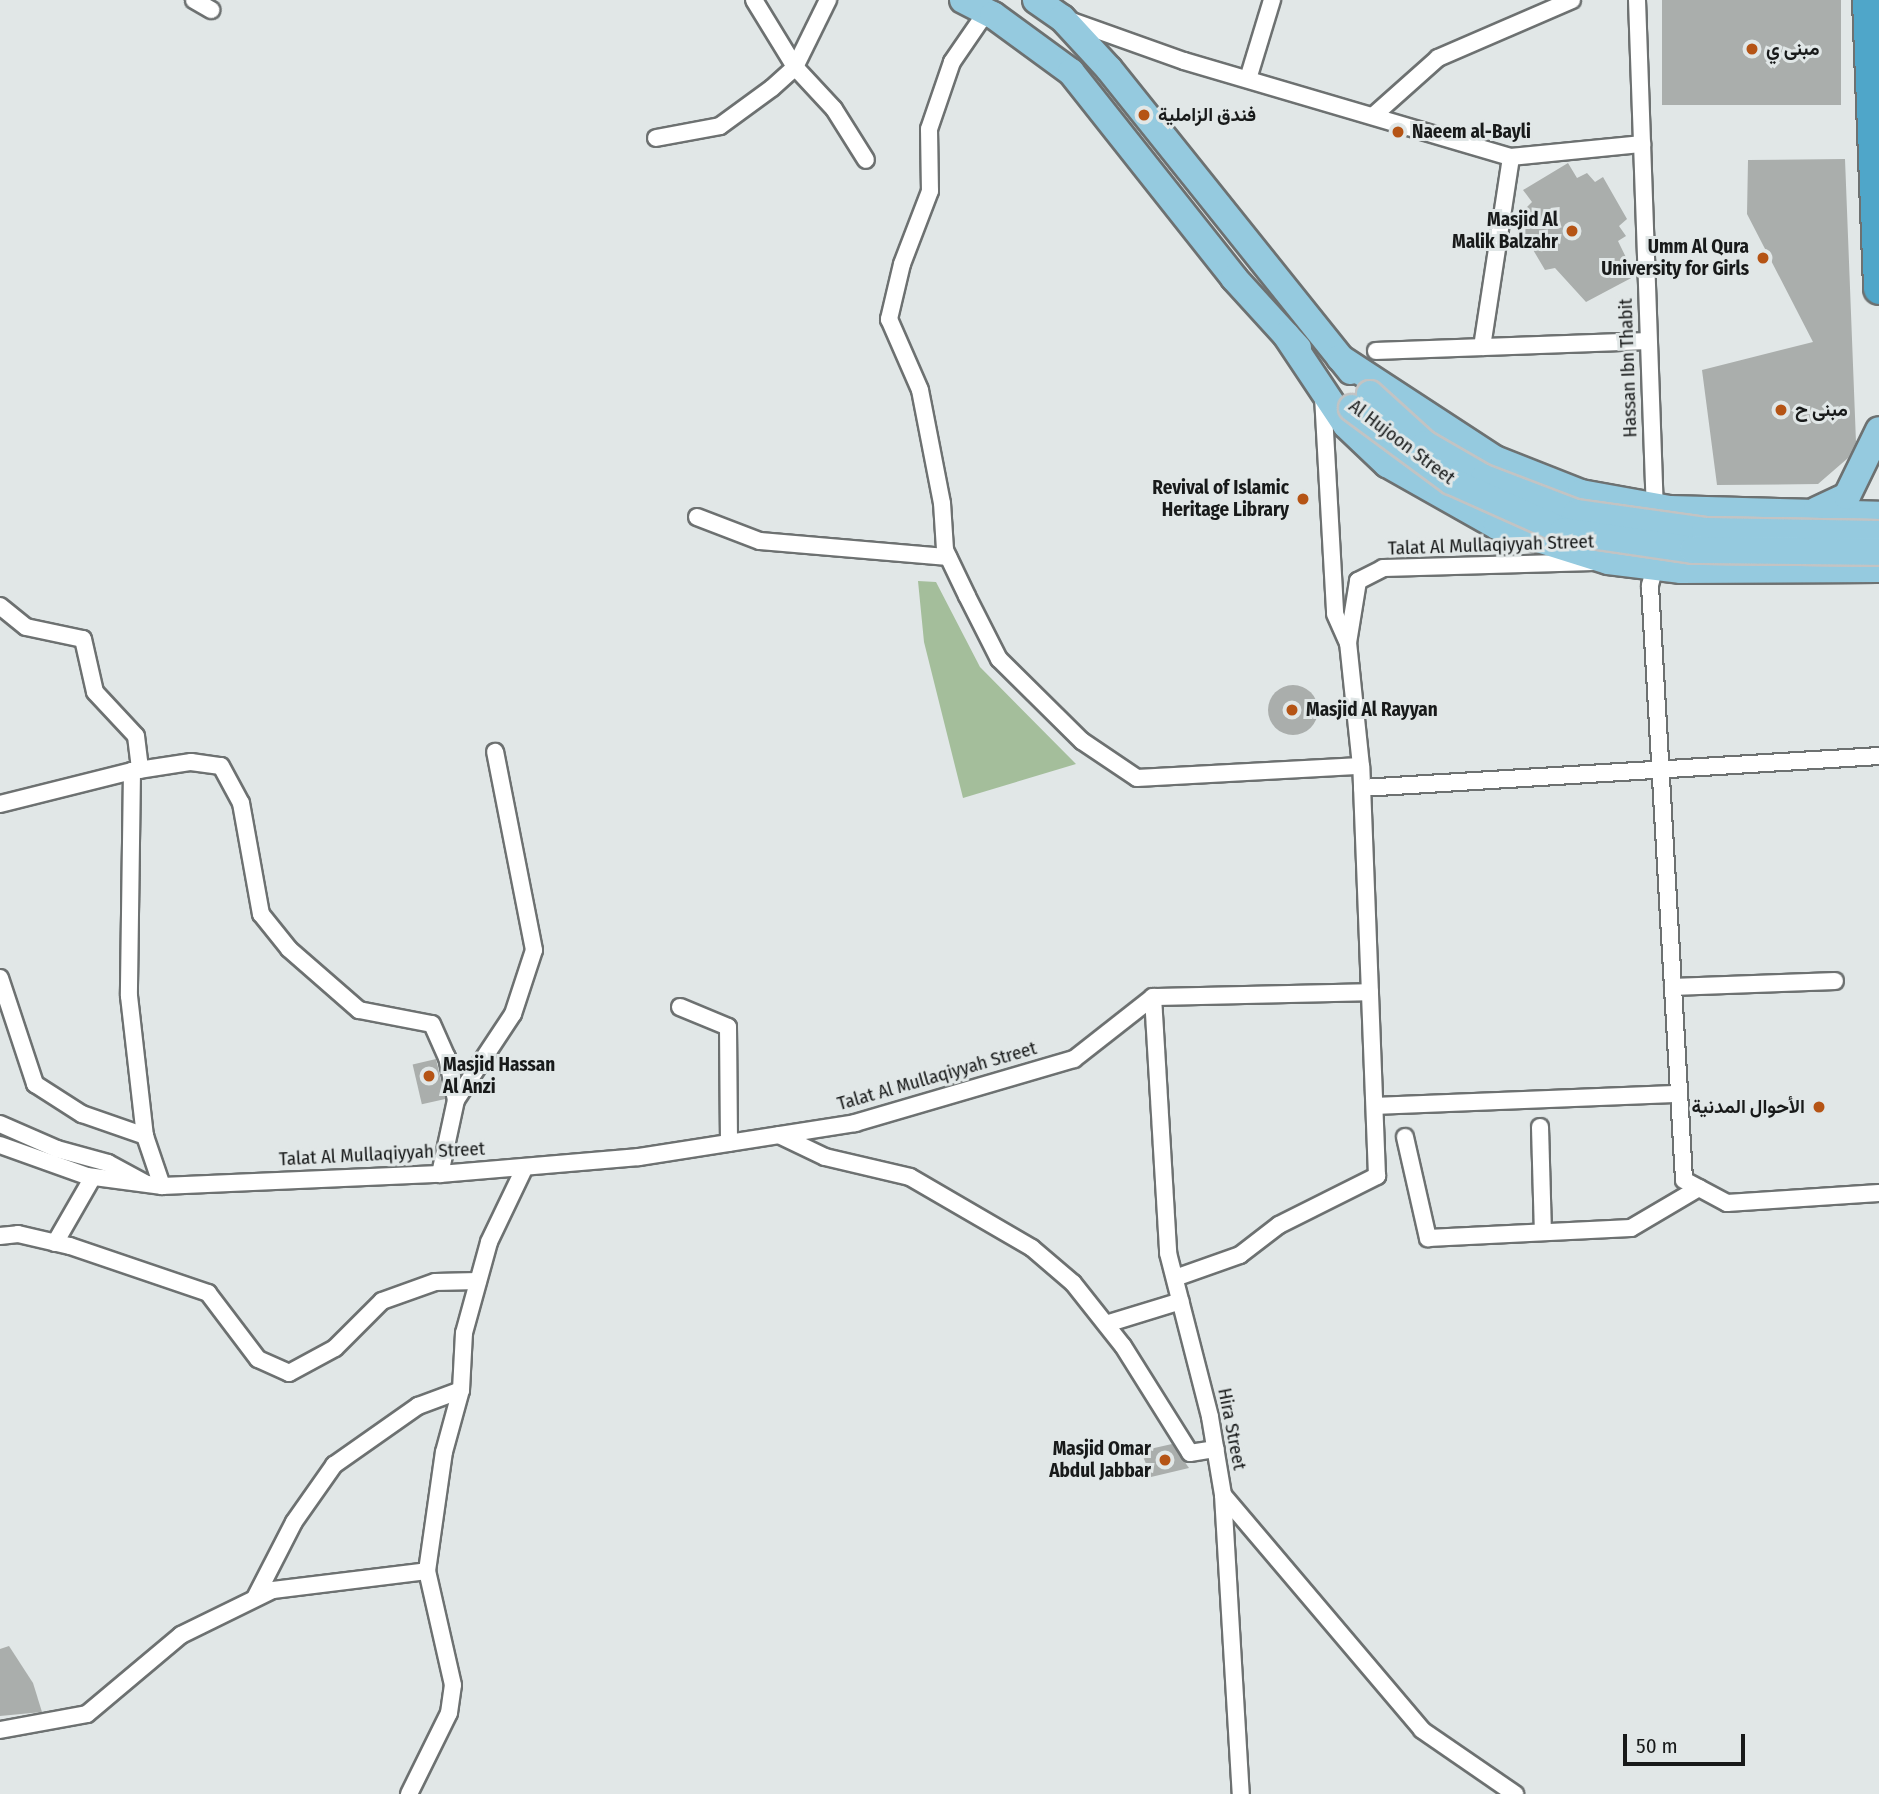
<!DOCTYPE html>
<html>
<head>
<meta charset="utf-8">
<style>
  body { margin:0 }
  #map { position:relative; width:1879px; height:1794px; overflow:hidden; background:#e1e7e7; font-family:"Fira Sans Condensed",Vazirmatn,sans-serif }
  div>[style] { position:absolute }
  .green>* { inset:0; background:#a4be9b }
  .building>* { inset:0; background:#aaaeac; transform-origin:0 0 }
  .round { border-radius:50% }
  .roads { filter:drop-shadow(2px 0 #6d7171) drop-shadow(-2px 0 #6d7171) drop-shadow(0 2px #6d7171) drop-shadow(0 -2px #6d7171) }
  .street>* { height:16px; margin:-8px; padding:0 8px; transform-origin:8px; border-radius:8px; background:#fff }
  .primary>* { height:26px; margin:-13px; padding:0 13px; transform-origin:13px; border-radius:13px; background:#95cadf }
  .highway>* { height:30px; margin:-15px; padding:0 15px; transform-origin:15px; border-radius:15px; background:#4fa6c9 }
  .bridges { filter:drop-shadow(2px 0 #c3c3c3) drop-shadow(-2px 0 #c3c3c3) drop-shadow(0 2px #c3c3c3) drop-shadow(0 -2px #c3c3c3) }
  .primary-bridge>* { height:26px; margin:-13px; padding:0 13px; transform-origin:13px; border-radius:13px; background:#95cadf }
  .dots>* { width:19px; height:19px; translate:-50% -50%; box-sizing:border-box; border:4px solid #e1e7e7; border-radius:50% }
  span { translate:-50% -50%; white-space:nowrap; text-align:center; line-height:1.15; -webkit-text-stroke:6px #e1e7e7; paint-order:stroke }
  .poi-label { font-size:19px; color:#181a1a; font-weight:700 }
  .left { translate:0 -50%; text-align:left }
  .right { translate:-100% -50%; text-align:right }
  .street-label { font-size:19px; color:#181a1a }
  .scale { position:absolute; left:1623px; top:1734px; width:122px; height:32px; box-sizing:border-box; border:4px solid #181a1a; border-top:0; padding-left:9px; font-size:21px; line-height:24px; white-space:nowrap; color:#181a1a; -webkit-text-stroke:5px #e1e7e7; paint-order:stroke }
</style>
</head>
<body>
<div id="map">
  <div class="green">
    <i style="clip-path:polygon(918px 581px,936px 582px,980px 667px,1076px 764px,963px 798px,924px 642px)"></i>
  </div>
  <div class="building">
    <i style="left:1662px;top:0;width:179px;height:105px"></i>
    <i style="clip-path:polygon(1845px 159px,1856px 442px,1848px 458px,1818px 484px,1717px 485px,1702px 370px,1813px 342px,1747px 214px,1748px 160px)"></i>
    <i style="clip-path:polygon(1568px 163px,1577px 178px,1587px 173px,1595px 182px,1603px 177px,1627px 219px,1619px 226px,1626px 236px,1618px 241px,1635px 276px,1586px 302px,1555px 268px,1545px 270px,1519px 226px,1529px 221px,1523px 211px,1532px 202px,1523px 190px)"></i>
    <i class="round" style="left:1268px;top:685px;width:50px;height:50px"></i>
    <i style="left:436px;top:1059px;width:41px;height:24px;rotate:77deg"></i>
    <i style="clip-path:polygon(1172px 1444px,1189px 1468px,1151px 1477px,1141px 1451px)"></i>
    <i style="clip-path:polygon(9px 1646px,33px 1683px,42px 1712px,0 1716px,0 1649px)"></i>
  </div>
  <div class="roads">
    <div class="street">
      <i style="left:194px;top:0;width:20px;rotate:30deg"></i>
      <i style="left:754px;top:0;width:79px;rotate:58.5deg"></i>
      <i style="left:795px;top:67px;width:57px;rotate:47.1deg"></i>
      <i style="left:834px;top:109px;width:60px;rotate:57.9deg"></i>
      <i style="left:1637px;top:0;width:512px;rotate:87.99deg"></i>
      <i style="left:987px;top:11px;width:62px;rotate:124.5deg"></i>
      <i style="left:952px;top:62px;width:71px;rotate:108.9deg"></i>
      <i style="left:929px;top:129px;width:62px;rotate:89.1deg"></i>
      <i style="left:930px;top:191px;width:78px;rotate:111deg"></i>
      <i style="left:902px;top:264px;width:57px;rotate:103.3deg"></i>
      <i style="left:889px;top:319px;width:77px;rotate:66.4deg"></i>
      <i style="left:920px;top:390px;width:115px;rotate:79deg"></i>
      <i style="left:942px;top:503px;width:47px;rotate:86.3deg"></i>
      <i style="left:945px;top:550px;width:51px;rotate:64.4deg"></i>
      <i style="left:967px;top:596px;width:71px;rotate:63.1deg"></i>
      <i style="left:999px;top:659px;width:117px;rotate:44.7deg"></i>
      <i style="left:1082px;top:741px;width:66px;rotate:33.9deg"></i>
      <i style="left:1137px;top:778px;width:224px;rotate:-3.1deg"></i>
      <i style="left:1069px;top:20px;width:122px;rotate:19.6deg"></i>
      <i style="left:1184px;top:61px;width:341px;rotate:16.4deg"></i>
      <i style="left:1248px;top:79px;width:83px;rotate:-73.1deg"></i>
      <i style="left:1373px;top:116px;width:87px;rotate:-41.7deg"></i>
      <i style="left:1438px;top:58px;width:146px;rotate:-23.4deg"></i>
      <i style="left:656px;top:138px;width:65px;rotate:-10.6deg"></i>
      <i style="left:720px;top:126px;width:64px;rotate:-36.2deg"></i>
      <i style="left:772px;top:88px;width:31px;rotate:-42deg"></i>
      <i style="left:795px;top:67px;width:75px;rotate:-63.8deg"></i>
      <i style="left:1482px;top:347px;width:192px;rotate:-81.3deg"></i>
      <i style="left:1511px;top:157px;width:132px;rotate:-5.7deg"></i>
      <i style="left:1376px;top:351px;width:272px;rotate:-2.1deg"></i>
      <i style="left:1323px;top:396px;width:218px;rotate:86.8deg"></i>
      <i style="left:1335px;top:614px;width:32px;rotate:66deg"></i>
      <i style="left:697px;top:517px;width:67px;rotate:20.9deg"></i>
      <i style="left:760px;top:541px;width:189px;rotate:4.9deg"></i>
      <i style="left:1657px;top:559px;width:28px;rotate:105deg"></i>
      <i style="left:1650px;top:586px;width:595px;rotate:86.72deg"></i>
      <i style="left:1684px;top:1180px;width:49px;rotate:28.1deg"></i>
      <i style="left:1727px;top:1203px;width:152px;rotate:-3.8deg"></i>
      <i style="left:0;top:606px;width:33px;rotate:39deg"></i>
      <i style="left:26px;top:627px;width:58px;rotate:11.9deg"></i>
      <i style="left:83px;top:639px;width:54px;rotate:77.2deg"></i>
      <i style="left:95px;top:692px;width:60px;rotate:47deg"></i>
      <i style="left:136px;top:736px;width:34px;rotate:83deg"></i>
      <i style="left:132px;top:771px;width:225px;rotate:90.8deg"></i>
      <i style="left:129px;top:996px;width:141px;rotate:83.5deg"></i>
      <i style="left:1362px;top:788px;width:518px;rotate:-3.54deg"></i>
      <i style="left:0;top:804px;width:136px;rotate:-14deg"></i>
      <i style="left:132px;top:771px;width:60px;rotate:-8.7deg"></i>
      <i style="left:191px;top:762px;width:30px;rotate:8deg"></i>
      <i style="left:221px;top:766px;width:42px;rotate:61.6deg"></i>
      <i style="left:241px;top:803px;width:113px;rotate:79.8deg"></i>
      <i style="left:261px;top:914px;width:45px;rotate:51.3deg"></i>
      <i style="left:289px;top:949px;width:93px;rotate:41.1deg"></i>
      <i style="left:359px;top:1010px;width:74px;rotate:10.9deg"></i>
      <i style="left:432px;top:1024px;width:36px;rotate:66deg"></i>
      <i style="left:447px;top:1057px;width:44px;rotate:78.2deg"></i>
      <i style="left:456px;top:1100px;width:76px;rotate:102.2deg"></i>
      <i style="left:0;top:978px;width:112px;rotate:71.7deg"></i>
      <i style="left:35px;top:1084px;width:56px;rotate:32.6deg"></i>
      <i style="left:82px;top:1114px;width:67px;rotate:19.2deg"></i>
      <i style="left:145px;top:1136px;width:53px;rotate:71.2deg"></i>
      <i style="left:1673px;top:987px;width:162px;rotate:-2.1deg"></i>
      <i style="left:1153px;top:997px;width:256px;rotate:86.6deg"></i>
      <i style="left:1168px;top:1253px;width:169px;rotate:75.6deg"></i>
      <i style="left:1210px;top:1417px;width:79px;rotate:80.5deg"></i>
      <i style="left:1223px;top:1495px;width:308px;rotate:49.7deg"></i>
      <i style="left:1422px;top:1730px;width:113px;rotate:34.5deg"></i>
      <i style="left:680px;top:1007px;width:52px;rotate:22.6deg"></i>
      <i style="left:728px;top:1027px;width:116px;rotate:89.5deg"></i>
      <i style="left:456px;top:1100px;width:103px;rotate:-56.5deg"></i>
      <i style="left:513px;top:1014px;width:67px;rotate:-71.8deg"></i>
      <i style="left:534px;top:950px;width:202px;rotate:-101.1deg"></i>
      <i style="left:1375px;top:1106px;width:304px;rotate:-2.3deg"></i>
      <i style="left:0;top:1124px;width:62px;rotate:23.7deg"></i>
      <i style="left:57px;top:1149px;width:53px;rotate:15.4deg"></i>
      <i style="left:108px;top:1163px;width:42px;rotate:28.4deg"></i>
      <i style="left:1540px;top:1127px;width:105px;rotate:88.4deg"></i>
      <i style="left:779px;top:1135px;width:51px;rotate:25.6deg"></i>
      <i style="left:825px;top:1157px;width:87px;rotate:13.2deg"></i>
      <i style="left:910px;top:1177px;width:141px;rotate:30.2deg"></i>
      <i style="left:1032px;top:1248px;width:54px;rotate:40.5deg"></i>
      <i style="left:1073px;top:1283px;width:80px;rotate:51.6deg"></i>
      <i style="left:1123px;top:1346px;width:126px;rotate:57.9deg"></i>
      <i style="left:1190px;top:1453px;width:26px;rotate:-9deg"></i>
      <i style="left:1405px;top:1137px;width:104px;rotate:77.2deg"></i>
      <i style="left:1428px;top:1238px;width:203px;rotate:-2.8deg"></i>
      <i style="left:1631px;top:1228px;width:79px;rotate:-30.5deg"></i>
      <i style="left:0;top:1145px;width:92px;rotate:19.6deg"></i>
      <i style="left:87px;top:1176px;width:76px;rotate:7.6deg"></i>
      <i style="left:162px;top:1186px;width:278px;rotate:-2.5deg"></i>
      <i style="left:440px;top:1174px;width:200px;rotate:-4.9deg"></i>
      <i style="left:639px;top:1157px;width:219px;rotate:-8.9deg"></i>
      <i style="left:855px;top:1123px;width:228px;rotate:-16.3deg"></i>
      <i style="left:1074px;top:1059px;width:100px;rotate:-38.1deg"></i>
      <i style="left:1153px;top:997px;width:217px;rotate:-1.3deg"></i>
      <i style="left:0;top:1236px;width:18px;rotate:-6deg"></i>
      <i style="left:18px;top:1234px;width:53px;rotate:13deg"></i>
      <i style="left:70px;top:1246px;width:146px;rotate:18.8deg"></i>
      <i style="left:208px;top:1293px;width:83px;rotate:52.9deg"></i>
      <i style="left:258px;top:1359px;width:34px;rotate:24deg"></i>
      <i style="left:289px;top:1373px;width:52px;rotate:-28.5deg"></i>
      <i style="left:335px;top:1348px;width:66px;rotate:-45deg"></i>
      <i style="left:382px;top:1301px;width:56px;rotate:-19.7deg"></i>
      <i style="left:435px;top:1282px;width:43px;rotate:-1.3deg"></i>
      <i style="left:55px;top:1243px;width:76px;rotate:-60.1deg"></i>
      <i style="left:1175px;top:1278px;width:69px;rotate:-19.5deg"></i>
      <i style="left:1240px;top:1255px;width:49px;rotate:-37.6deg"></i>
      <i style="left:1279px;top:1225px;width:110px;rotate:-26.6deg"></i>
      <i style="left:1377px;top:1176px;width:410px;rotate:-92.2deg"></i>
      <i style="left:1361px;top:766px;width:124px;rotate:-96deg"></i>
      <i style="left:1348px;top:643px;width:63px;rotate:-80.8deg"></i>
      <i style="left:1358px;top:581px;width:28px;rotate:-27deg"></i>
      <i style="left:1383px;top:568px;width:212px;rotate:-1.6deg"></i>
      <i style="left:1106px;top:1324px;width:78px;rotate:-17deg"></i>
      <i style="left:1223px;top:1495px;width:300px;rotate:86.6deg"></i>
      <i style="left:255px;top:1598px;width:85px;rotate:-62.8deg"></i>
      <i style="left:294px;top:1522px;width:70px;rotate:-54.9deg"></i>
      <i style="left:334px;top:1465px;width:103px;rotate:-35.1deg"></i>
      <i style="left:418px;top:1406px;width:46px;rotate:-20.4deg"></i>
      <i style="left:0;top:1730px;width:88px;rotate:-10.4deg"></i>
      <i style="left:87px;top:1714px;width:123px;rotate:-40deg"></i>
      <i style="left:181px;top:1635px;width:102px;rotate:-26.1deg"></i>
      <i style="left:273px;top:1590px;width:155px;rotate:-7deg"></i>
      <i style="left:409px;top:1794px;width:90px;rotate:-63.7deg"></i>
      <i style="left:449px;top:1713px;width:28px;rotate:-82deg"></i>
      <i style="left:453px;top:1685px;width:117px;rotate:-102.8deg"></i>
      <i style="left:427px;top:1571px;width:120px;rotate:-81.9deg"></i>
      <i style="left:444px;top:1452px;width:64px;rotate:-74.7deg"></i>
      <i style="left:461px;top:1390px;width:57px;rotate:-87deg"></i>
      <i style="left:464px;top:1333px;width:94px;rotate:-74.6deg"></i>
      <i style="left:489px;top:1242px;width:83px;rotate:-64.4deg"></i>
    </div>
    <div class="primary">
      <i style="left:963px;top:0;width:34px;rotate:27deg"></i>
      <i style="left:993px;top:15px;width:97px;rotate:36.2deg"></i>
      <i style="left:1071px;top:72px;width:263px;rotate:51.6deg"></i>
      <i style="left:1234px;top:278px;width:95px;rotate:47.6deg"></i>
      <i style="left:1036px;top:0;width:32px;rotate:35deg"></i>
      <i style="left:1062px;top:18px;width:69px;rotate:47.3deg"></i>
      <i style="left:1109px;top:69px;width:387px;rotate:51.3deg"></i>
      <i style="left:1286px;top:335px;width:108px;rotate:56.3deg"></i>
      <i style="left:1346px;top:425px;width:57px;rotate:43.6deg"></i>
      <i style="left:1387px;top:464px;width:126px;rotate:29.4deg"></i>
      <i style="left:1497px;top:526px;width:116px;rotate:17.5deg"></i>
      <i style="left:1608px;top:561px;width:74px;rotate:7deg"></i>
      <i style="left:1681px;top:570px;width:198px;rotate:-0.3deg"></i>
      <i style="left:1340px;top:358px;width:185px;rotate:33.1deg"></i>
      <i style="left:1495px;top:459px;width:92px;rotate:21.6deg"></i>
      <i style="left:1581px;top:493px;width:90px;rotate:10.2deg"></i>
      <i style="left:1670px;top:509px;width:209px;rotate:1.6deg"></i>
      <i style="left:1817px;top:510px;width:33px;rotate:-25deg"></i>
      <i style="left:1847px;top:496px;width:73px;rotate:-64.1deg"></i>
    </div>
    <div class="highway">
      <i style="left:1868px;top:0;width:289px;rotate:87.8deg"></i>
    </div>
  </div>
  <div class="bridges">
    <div class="primary-bridge">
      <i style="left:1370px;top:394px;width:74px;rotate:42.3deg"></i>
      <i style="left:1425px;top:444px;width:68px;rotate:30deg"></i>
      <i style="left:1484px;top:478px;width:98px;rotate:20.8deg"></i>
      <i style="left:1576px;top:513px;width:130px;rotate:7.9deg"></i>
      <i style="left:1705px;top:531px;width:174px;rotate:1deg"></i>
      <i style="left:1352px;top:408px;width:123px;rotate:36.4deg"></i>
      <i style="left:1451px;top:481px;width:123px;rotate:24.1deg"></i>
      <i style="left:1563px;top:531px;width:131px;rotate:8.3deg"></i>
      <i style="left:1693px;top:550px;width:186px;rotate:0.6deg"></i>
    </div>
  </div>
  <div class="dots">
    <i style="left:1752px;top:49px;background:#b55415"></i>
    <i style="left:1144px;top:115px;background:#b55415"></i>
    <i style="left:1398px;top:132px;background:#b55415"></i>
    <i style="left:1572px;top:231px;background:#b55415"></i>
    <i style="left:1763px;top:258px;background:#b55415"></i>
    <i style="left:1781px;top:410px;background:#b55415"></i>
    <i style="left:1303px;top:499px;background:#b55415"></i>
    <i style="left:1292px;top:710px;background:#b55415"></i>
    <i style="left:429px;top:1076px;background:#b55415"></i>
    <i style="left:1819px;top:1107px;background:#b55415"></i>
    <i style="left:1165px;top:1460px;background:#b55415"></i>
  </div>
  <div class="poi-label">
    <span class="left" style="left:1766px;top:49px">مبنى ي</span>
    <span class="left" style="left:1158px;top:115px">فندق الزاملية</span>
    <span class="left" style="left:1412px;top:132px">Naeem al-Bayli</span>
    <span class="right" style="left:1558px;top:231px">Masjid Al<br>Malik Balzahr</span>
    <span class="right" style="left:1749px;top:258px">Umm Al Qura<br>University for Girls</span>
    <span class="left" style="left:1795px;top:410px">مبنى ح</span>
    <span class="right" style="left:1289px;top:499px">Revival of Islamic<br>Heritage Library</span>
    <span class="left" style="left:1306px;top:710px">Masjid Al Rayyan</span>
    <span class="left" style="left:443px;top:1076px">Masjid Hassan<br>Al Anzi</span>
    <span class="right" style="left:1805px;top:1107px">الأحوال المدنية</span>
    <span class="right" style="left:1151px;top:1460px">Masjid Omar<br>Abdul Jabbar</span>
  </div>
  <div class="street-label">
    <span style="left:1628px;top:368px;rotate:-92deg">Hassan Ibn Thabit</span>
    <span style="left:1402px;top:442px;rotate:37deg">Al Hujoon Street</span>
    <span style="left:1491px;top:545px;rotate:-2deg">Talat Al Mullaqiyyah Street</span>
    <span style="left:937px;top:1076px;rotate:-16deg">Talat Al Mullaqiyyah Street</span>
    <span style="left:382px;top:1154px;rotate:-3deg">Talat Al Mullaqiyyah Street</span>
    <span style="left:1232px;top:1429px;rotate:79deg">Hira Street</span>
  </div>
  <div class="scale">50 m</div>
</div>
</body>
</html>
